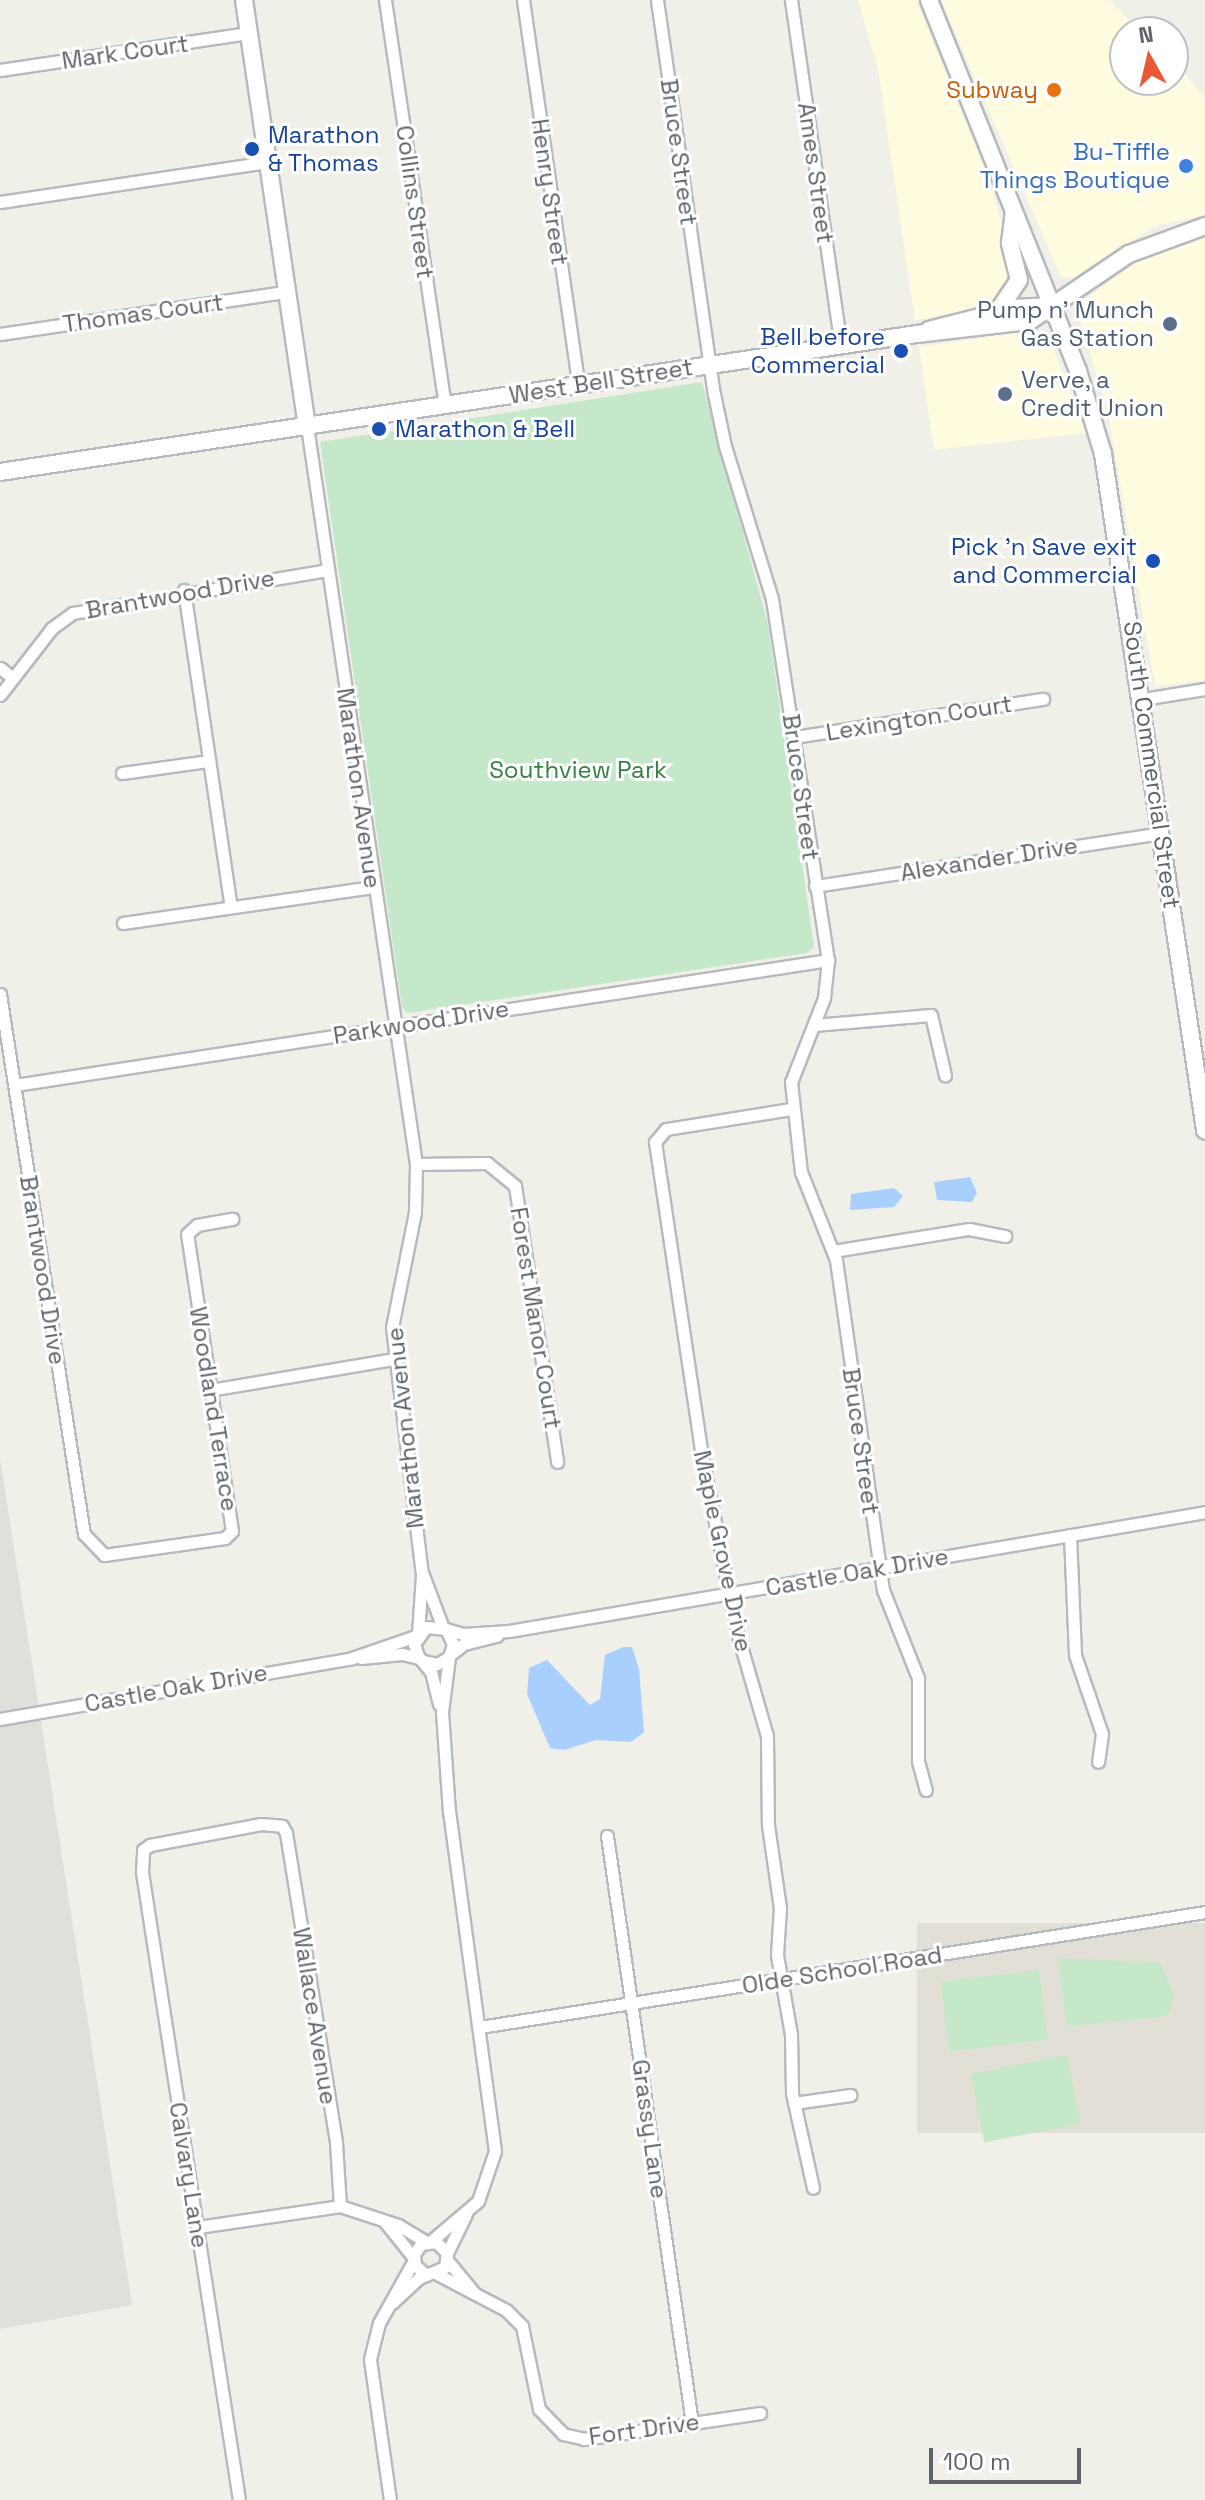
<!DOCTYPE html>
<html>
<head>
<meta charset="utf-8">
<style>
  body { margin:0 }
  #map { position:relative; width:1205px; height:2500px; overflow:hidden; background:#f1f0e8; font-family:"Space Grotesk",sans-serif }
  div>[style] { position:absolute }
  .commercial>* { inset:0; background:#fefbdf }
  .industrial>* { inset:0; background:#e0dfda }
  .education>* { inset:0; background:#e1dfd6; transform-origin:0 0 }
  .green>* { inset:0; background:#c4e8c9; transform-origin:0 0 }
  .water>* { inset:0; background:#a9cfff }
  .roads { filter:drop-shadow(2px 0 #b8b9be) drop-shadow(-2px 0 #b8b9be) drop-shadow(0 2px #b8b9be) drop-shadow(0 -2px #b8b9be) }
  .street>* { height:11px; margin:-5.5px; padding:0 5.5px; transform-origin:5.5px; border-radius:5.5px; background:#fff }
  .secondary>* { height:16px; margin:-8px; padding:0 8px; transform-origin:8px; border-radius:8px; background:#fff }
  .dots>* { width:22px; height:22px; translate:-50% -50%; box-sizing:border-box; border:4px solid #fff; border-radius:50% }
  span { translate:-50% -50%; white-space:nowrap; text-align:center; line-height:1.15; -webkit-text-stroke:6px #fff; paint-order:stroke }
  .street-label { font-size:24px; color:#5f6268 }
  .food-label { font-size:24px; color:#c56008 }
  .right { translate:-100% -50%; text-align:right }
  .transit-label { font-size:24px; color:#164399 }
  .left { translate:0 -50%; text-align:left }
  .shop-label { font-size:24px; color:#366cbe }
  .service-label { font-size:24px; color:#4e5e75 }
  .park-label { font-size:24px; color:#348141 }
  .north { position:absolute; left:1109px; top:16px; width:80px; height:80px; box-sizing:border-box; background:#fff; border:2px solid #bfc0c3; border-radius:50%; rotate:352deg; font-size:22px; font-weight:700; line-height:32px; text-align:center; color:#5f6268 }
  .north::after { content:''; display:block; margin:auto; width:28px; height:36px; background:#ea5935; clip-path:polygon(50% 0,100% 100%,50% 72%,0 100%) }
  .scale { position:absolute; left:929px; top:2448px; width:152px; height:36px; box-sizing:border-box; border:4px solid #5f6268; border-top:0; padding-left:10px; font-size:24px; line-height:28px; white-space:nowrap; color:#5f6268; -webkit-text-stroke:6px #fff; paint-order:stroke }
</style>
</head>
<body>
<div id="map">
  <div class="commercial">
    <i style="clip-path:polygon(858px 0,916px 0,988px 177px,1015px 269px,1015px 278px,992px 306px,915px 320px,878px 69px)"></i>
    <i style="clip-path:polygon(941px 0,1109px 0,1141px 32px,1125px 32px,1125px 80px,1173px 80px,1173px 61px,1205px 97px,1205px 215px,1155px 226px,1073px 278px,1061px 277px)"></i>
    <i style="clip-path:polygon(1205px 238px,1205px 680px,1155px 686px,1107px 407px,1077px 312px,1084px 300px,1135px 263px)"></i>
    <i style="clip-path:polygon(1031px 331px,1049px 339px,1086px 433px,934px 450px,919px 347px)"></i>
  </div>
  <div class="industrial">
    <i style="clip-path:polygon(0 1458px,132px 2305px,0 2329px)"></i>
  </div>
  <div class="education">
    <i style="left:1205px;top:1923px;width:210px;height:288px;rotate:90deg"></i>
  </div>
  <div class="green">
    <i style="clip-path:polygon(702px 382px,768px 624px,814px 947px,807px 953px,408px 1013px,402px 1007px,320px 442px)"></i>
    <i style="clip-path:polygon(1058px 1958px,1160px 1963px,1174px 1994px,1169px 2012px,1162px 2017px,1067px 2026px)"></i>
    <i style="left:1039px;top:1970px;width:70px;height:99px;rotate:83deg"></i>
    <i style="left:1067px;top:2055px;width:70px;height:98px;rotate:79deg"></i>
  </div>
  <div class="water">
    <i style="clip-path:polygon(970px 1177px,977px 1193px,972px 1202px,937px 1200px,934px 1182px)"></i>
    <i style="clip-path:polygon(894px 1188px,903px 1196px,894px 1207px,850px 1210px,851px 1194px)"></i>
    <i style="clip-path:polygon(623px 1647px,632px 1647px,639px 1669px,644px 1732px,631px 1742px,596px 1740px,564px 1750px,550px 1748px,527px 1694px,529px 1668px,547px 1660px,590px 1705px,600px 1699px,605px 1655px)"></i>
  </div>
  <div class="roads">
    <div class="street">
      <i style="left:385px;top:0;width:408px;rotate:81.6deg"></i>
      <i style="left:523px;top:0;width:388px;rotate:81.8deg"></i>
      <i style="left:657px;top:0;width:398px;rotate:81.8deg"></i>
      <i style="left:714px;top:394px;width:53px;rotate:78.1deg"></i>
      <i style="left:725px;top:446px;width:160px;rotate:72.9deg"></i>
      <i style="left:772px;top:599px;width:365px;rotate:81.2deg"></i>
      <i style="left:828px;top:960px;width:38px;rotate:96deg"></i>
      <i style="left:824px;top:998px;width:90px;rotate:111.4deg"></i>
      <i style="left:791px;top:1082px;width:91px;rotate:83.7deg"></i>
      <i style="left:801px;top:1172px;width:95px;rotate:68.3deg"></i>
      <i style="left:836px;top:1260px;width:333px;rotate:81.9deg"></i>
      <i style="left:883px;top:1590px;width:95px;rotate:68.3deg"></i>
      <i style="left:918px;top:1678px;width:83px;rotate:90deg"></i>
      <i style="left:918px;top:1761px;width:30px;rotate:75deg"></i>
      <i style="left:791px;top:0;width:349px;rotate:81.8deg"></i>
      <i style="left:0;top:70px;width:252px;rotate:-8.5deg"></i>
      <i style="left:0;top:202px;width:271px;rotate:-8.5deg"></i>
      <i style="left:0;top:334px;width:289px;rotate:-8.4deg"></i>
      <i style="left:307px;top:426px;width:746px;rotate:81.6deg"></i>
      <i style="left:416px;top:1164px;width:48px;rotate:91.2deg"></i>
      <i style="left:415px;top:1212px;width:117px;rotate:101.3deg"></i>
      <i style="left:392px;top:1327px;width:250px;rotate:83.1deg"></i>
      <i style="left:422px;top:1575px;width:58px;rotate:93.9deg"></i>
      <i style="left:184px;top:590px;width:320px;rotate:81.6deg"></i>
      <i style="left:0;top:668px;width:15px;rotate:37deg"></i>
      <i style="left:0;top:695px;width:85px;rotate:-52.2deg"></i>
      <i style="left:52px;top:628px;width:26px;rotate:-36deg"></i>
      <i style="left:73px;top:613px;width:258px;rotate:-9.6deg"></i>
      <i style="left:1143px;top:699px;width:63px;rotate:-9.2deg"></i>
      <i style="left:794px;top:737px;width:252px;rotate:-8.7deg"></i>
      <i style="left:122px;top:773px;width:88px;rotate:-7.9deg"></i>
      <i style="left:815px;top:886px;width:351px;rotate:-8.7deg"></i>
      <i style="left:123px;top:923px;width:254px;rotate:-8.2deg"></i>
      <i style="left:0;top:994px;width:546px;rotate:81.16deg"></i>
      <i style="left:84px;top:1534px;width:29px;rotate:46deg"></i>
      <i style="left:104px;top:1555px;width:122px;rotate:-8deg"></i>
      <i style="left:225px;top:1538px;width:10px;rotate:-45deg"></i>
      <i style="left:232px;top:1531px;width:300px;rotate:-98.6deg"></i>
      <i style="left:187px;top:1234px;width:13px;rotate:-42deg"></i>
      <i style="left:197px;top:1225px;width:36px;rotate:-10deg"></i>
      <i style="left:814px;top:1025px;width:117px;rotate:-4.9deg"></i>
      <i style="left:931px;top:1015px;width:62px;rotate:76.9deg"></i>
      <i style="left:15px;top:1085px;width:823px;rotate:-8.74deg"></i>
      <i style="left:791px;top:1109px;width:127px;rotate:170.9deg"></i>
      <i style="left:666px;top:1129px;width:17px;rotate:130deg"></i>
      <i style="left:655px;top:1142px;width:318px;rotate:81.5deg"></i>
      <i style="left:702px;top:1457px;width:178px;rotate:78.7deg"></i>
      <i style="left:737px;top:1632px;width:108px;rotate:73.9deg"></i>
      <i style="left:767px;top:1736px;width:89px;rotate:89.4deg"></i>
      <i style="left:768px;top:1825px;width:84px;rotate:81.8deg"></i>
      <i style="left:780px;top:1908px;width:47px;rotate:93.7deg"></i>
      <i style="left:777px;top:1955px;width:80px;rotate:80deg"></i>
      <i style="left:791px;top:2034px;width:59px;rotate:89deg"></i>
      <i style="left:792px;top:2093px;width:97px;rotate:77.5deg"></i>
      <i style="left:416px;top:1164px;width:71px;rotate:-0.8deg"></i>
      <i style="left:487px;top:1163px;width:36px;rotate:39deg"></i>
      <i style="left:515px;top:1186px;width:279px;rotate:81.3deg"></i>
      <i style="left:833px;top:1251px;width:138px;rotate:-9.2deg"></i>
      <i style="left:969px;top:1229px;width:37px;rotate:11deg"></i>
      <i style="left:210px;top:1390px;width:186px;rotate:-9.6deg"></i>
      <i style="left:1070px;top:1535px;width:120px;rotate:87.6deg"></i>
      <i style="left:1075px;top:1655px;width:83px;rotate:71.1deg"></i>
      <i style="left:1102px;top:1734px;width:28px;rotate:98deg"></i>
      <i style="left:423px;top:1575px;width:57px;rotate:69.3deg"></i>
      <i style="left:446px;top:1629px;width:18px;rotate:16deg"></i>
      <i style="left:463px;top:1634px;width:46px;rotate:-3.7deg"></i>
      <i style="left:509px;top:1631px;width:706px;rotate:-9.7deg"></i>
      <i style="left:451px;top:1654px;width:16px;rotate:-38deg"></i>
      <i style="left:464px;top:1644px;width:34px;rotate:-14deg"></i>
      <i style="left:361px;top:1658px;width:41px;rotate:-5.6deg"></i>
      <i style="left:402px;top:1654px;width:17px;rotate:13deg"></i>
      <i style="left:424px;top:1661px;width:13px;rotate:13deg"></i>
      <i style="left:437px;top:1664px;width:14px;rotate:-30deg"></i>
      <i style="left:449px;top:1657px;width:14px;rotate:-73deg"></i>
      <i style="left:453px;top:1644px;width:17px;rotate:-115deg"></i>
      <i style="left:446px;top:1629px;width:20px;rotate:-174deg"></i>
      <i style="left:426px;top:1627px;width:21px;rotate:125deg"></i>
      <i style="left:414px;top:1644px;width:13px;rotate:72deg"></i>
      <i style="left:418px;top:1656px;width:21px;rotate:51deg"></i>
      <i style="left:431px;top:1672px;width:33px;rotate:76deg"></i>
      <i style="left:0;top:1719px;width:357px;rotate:-9.8deg"></i>
      <i style="left:352px;top:1658px;width:68px;rotate:-19deg"></i>
      <i style="left:607px;top:1836px;width:593px;rotate:81.76deg"></i>
      <i style="left:480px;top:2027px;width:734px;rotate:-9.01deg"></i>
      <i style="left:794px;top:2103px;width:57px;rotate:-8.1deg"></i>
      <i style="left:385px;top:2222px;width:45px;rotate:51.3deg"></i>
      <i style="left:198px;top:2227px;width:144px;rotate:-8.4deg"></i>
      <i style="left:340px;top:2206px;width:61px;rotate:18.1deg"></i>
      <i style="left:398px;top:2225px;width:33px;rotate:31deg"></i>
      <i style="left:431px;top:2241px;width:62px;rotate:-40.4deg"></i>
      <i style="left:478px;top:2201px;width:53px;rotate:-71.2deg"></i>
      <i style="left:495px;top:2151px;width:342px;rotate:-97.7deg"></i>
      <i style="left:449px;top:1812px;width:100px;rotate:-94deg"></i>
      <i style="left:442px;top:1712px;width:55px;rotate:-82.7deg"></i>
      <i style="left:447px;top:2253px;width:43px;rotate:-64deg"></i>
      <i style="left:447px;top:2260px;width:44px;rotate:50.5deg"></i>
      <i style="left:437px;top:2274px;width:78px;rotate:27.6deg"></i>
      <i style="left:506px;top:2310px;width:23px;rotate:45deg"></i>
      <i style="left:522px;top:2326px;width:85px;rotate:78.4deg"></i>
      <i style="left:539px;top:2409px;width:35px;rotate:46deg"></i>
      <i style="left:563px;top:2434px;width:22px;rotate:13deg"></i>
      <i style="left:584px;top:2439px;width:178px;rotate:-8.4deg"></i>
      <i style="left:392px;top:2303px;width:37px;rotate:-43deg"></i>
      <i style="left:419px;top:2278px;width:28px;rotate:-23deg"></i>
      <i style="left:445px;top:2267px;width:14px;rotate:-82deg"></i>
      <i style="left:447px;top:2253px;width:16px;rotate:-135deg"></i>
      <i style="left:436px;top:2242px;width:15px;rotate:172deg"></i>
      <i style="left:421px;top:2244px;width:12px;rotate:125deg"></i>
      <i style="left:414px;top:2254px;width:11px;rotate:85deg"></i>
      <i style="left:415px;top:2265px;width:15px;rotate:42deg"></i>
      <i style="left:239px;top:2500px;width:635px;rotate:-98.78deg"></i>
      <i style="left:142px;top:1872px;width:22px;rotate:-87deg"></i>
      <i style="left:143px;top:1850px;width:9px;rotate:-36deg"></i>
      <i style="left:150px;top:1845px;width:113px;rotate:-10.7deg"></i>
      <i style="left:261px;top:1824px;width:21px;rotate:5deg"></i>
      <i style="left:282px;top:1826px;width:8px;rotate:60deg"></i>
      <i style="left:286px;top:1833px;width:314px;rotate:80.8deg"></i>
      <i style="left:336px;top:2143px;width:63px;rotate:86.4deg"></i>
      <i style="left:390px;top:2500px;width:142px;rotate:-98.1deg"></i>
      <i style="left:370px;top:2359px;width:37px;rotate:-76deg"></i>
      <i style="left:379px;top:2323px;width:70px;rotate:-60.9deg"></i>
    </div>
    <div class="secondary">
      <i style="left:244px;top:0;width:431px;rotate:81.6deg"></i>
      <i style="left:929px;top:0;width:400px;rotate:68.1deg"></i>
      <i style="left:1078px;top:371px;width:87px;rotate:73.2deg"></i>
      <i style="left:1103px;top:454px;width:684px;rotate:81.42deg"></i>
      <i style="left:998px;top:311px;width:37px;rotate:-56deg"></i>
      <i style="left:1019px;top:280px;width:38px;rotate:-104deg"></i>
      <i style="left:1010px;top:243px;width:31px;rotate:-83deg"></i>
      <i style="left:929px;top:330px;width:88px;rotate:-14.5deg"></i>
      <i style="left:1014px;top:308px;width:38px;rotate:-3deg"></i>
      <i style="left:0;top:472px;width:927px;rotate:-8.56deg"></i>
      <i style="left:917px;top:334px;width:114px;rotate:-6.6deg"></i>
      <i style="left:1030px;top:321px;width:120px;rotate:-34.1deg"></i>
      <i style="left:1129px;top:254px;width:81px;rotate:-20.2deg"></i>
    </div>
  </div>
  <div class="dots">
    <i style="left:1054px;top:90px;background:#e8710a"></i>
    <i style="left:252px;top:149px;background:#1a4fb4"></i>
    <i style="left:1186px;top:166px;background:#3f7fe0"></i>
    <i style="left:1170px;top:324px;background:#5c6f8a"></i>
    <i style="left:901px;top:351px;background:#1a4fb4"></i>
    <i style="left:1005px;top:394px;background:#5c6f8a"></i>
    <i style="left:379px;top:429px;background:#1a4fb4"></i>
    <i style="left:1153px;top:561px;background:#1a4fb4"></i>
  </div>
  <div class="street-label">
    <span style="left:125px;top:52px;rotate:-8deg">Mark Court</span>
    <span style="left:679px;top:152px;rotate:82deg">Bruce Street</span>
    <span style="left:816px;top:173px;rotate:82deg">Ames Street</span>
    <span style="left:550px;top:192px;rotate:82deg">Henry Street</span>
    <span style="left:415px;top:202px;rotate:82deg">Collins Street</span>
    <span style="left:143px;top:313px;rotate:-8deg">Thomas Court</span>
    <span style="left:601px;top:381px;rotate:-9deg">West Bell Street</span>
    <span style="left:180px;top:594px;rotate:-10deg">Brantwood Drive</span>
    <span style="left:919px;top:718px;rotate:-9deg">Lexington Court</span>
    <span style="left:1152px;top:765px;rotate:82deg">South Commercial Street</span>
    <span style="left:801px;top:787px;rotate:82deg">Bruce Street</span>
    <span style="left:359px;top:788px;rotate:82deg">Marathon Avenue</span>
    <span style="left:989px;top:859px;rotate:-9deg">Alexander Drive</span>
    <span style="left:421px;top:1022px;rotate:-9deg">Parkwood Drive</span>
    <span style="left:43px;top:1270px;rotate:81deg">Brantwood Drive</span>
    <span style="left:536px;top:1318px;rotate:81deg">Forest Manor Court</span>
    <span style="left:214px;top:1409px;rotate:81deg">Woodland Terrace</span>
    <span style="left:405px;top:1428px;rotate:-96deg">Marathon Avenue</span>
    <span style="left:861px;top:1441px;rotate:82deg">Bruce Street</span>
    <span style="left:723px;top:1551px;rotate:78deg">Maple Grove Drive</span>
    <span style="left:857px;top:1572px;rotate:-10deg">Castle Oak Drive</span>
    <span style="left:176px;top:1688px;rotate:-10deg">Castle Oak Drive</span>
    <span style="left:842px;top:1970px;rotate:-9deg">Olde School Road</span>
    <span style="left:315px;top:2016px;rotate:81deg">Wallace Avenue</span>
    <span style="left:650px;top:2129px;rotate:82deg">Grassy Lane</span>
    <span style="left:189px;top:2175px;rotate:81deg">Calvary Lane</span>
    <span style="left:644px;top:2429px;rotate:-8deg">Fort Drive</span>
  </div>
  <div class="food-label">
    <span class="right" style="left:1038px;top:90px">Subway</span>
  </div>
  <div class="transit-label">
    <span class="left" style="left:268px;top:149px">Marathon<br>&amp; Thomas</span>
    <span class="right" style="left:885px;top:351px">Bell before<br>Commercial</span>
    <span class="left" style="left:395px;top:429px">Marathon &amp; Bell</span>
    <span class="right" style="left:1137px;top:561px">Pick 'n Save exit<br>and Commercial</span>
  </div>
  <div class="shop-label">
    <span class="right" style="left:1170px;top:166px">Bu-Tiffle<br>Things Boutique</span>
  </div>
  <div class="service-label">
    <span class="right" style="left:1154px;top:324px">Pump n' Munch<br>Gas Station</span>
    <span class="left" style="left:1021px;top:394px">Verve, a<br>Credit Union</span>
  </div>
  <div class="park-label">
    <span style="left:578px;top:770px">Southview Park</span>
  </div>
  <div class="north">N</div>
  <div class="scale">100 m</div>
</div>
</body>
</html>
